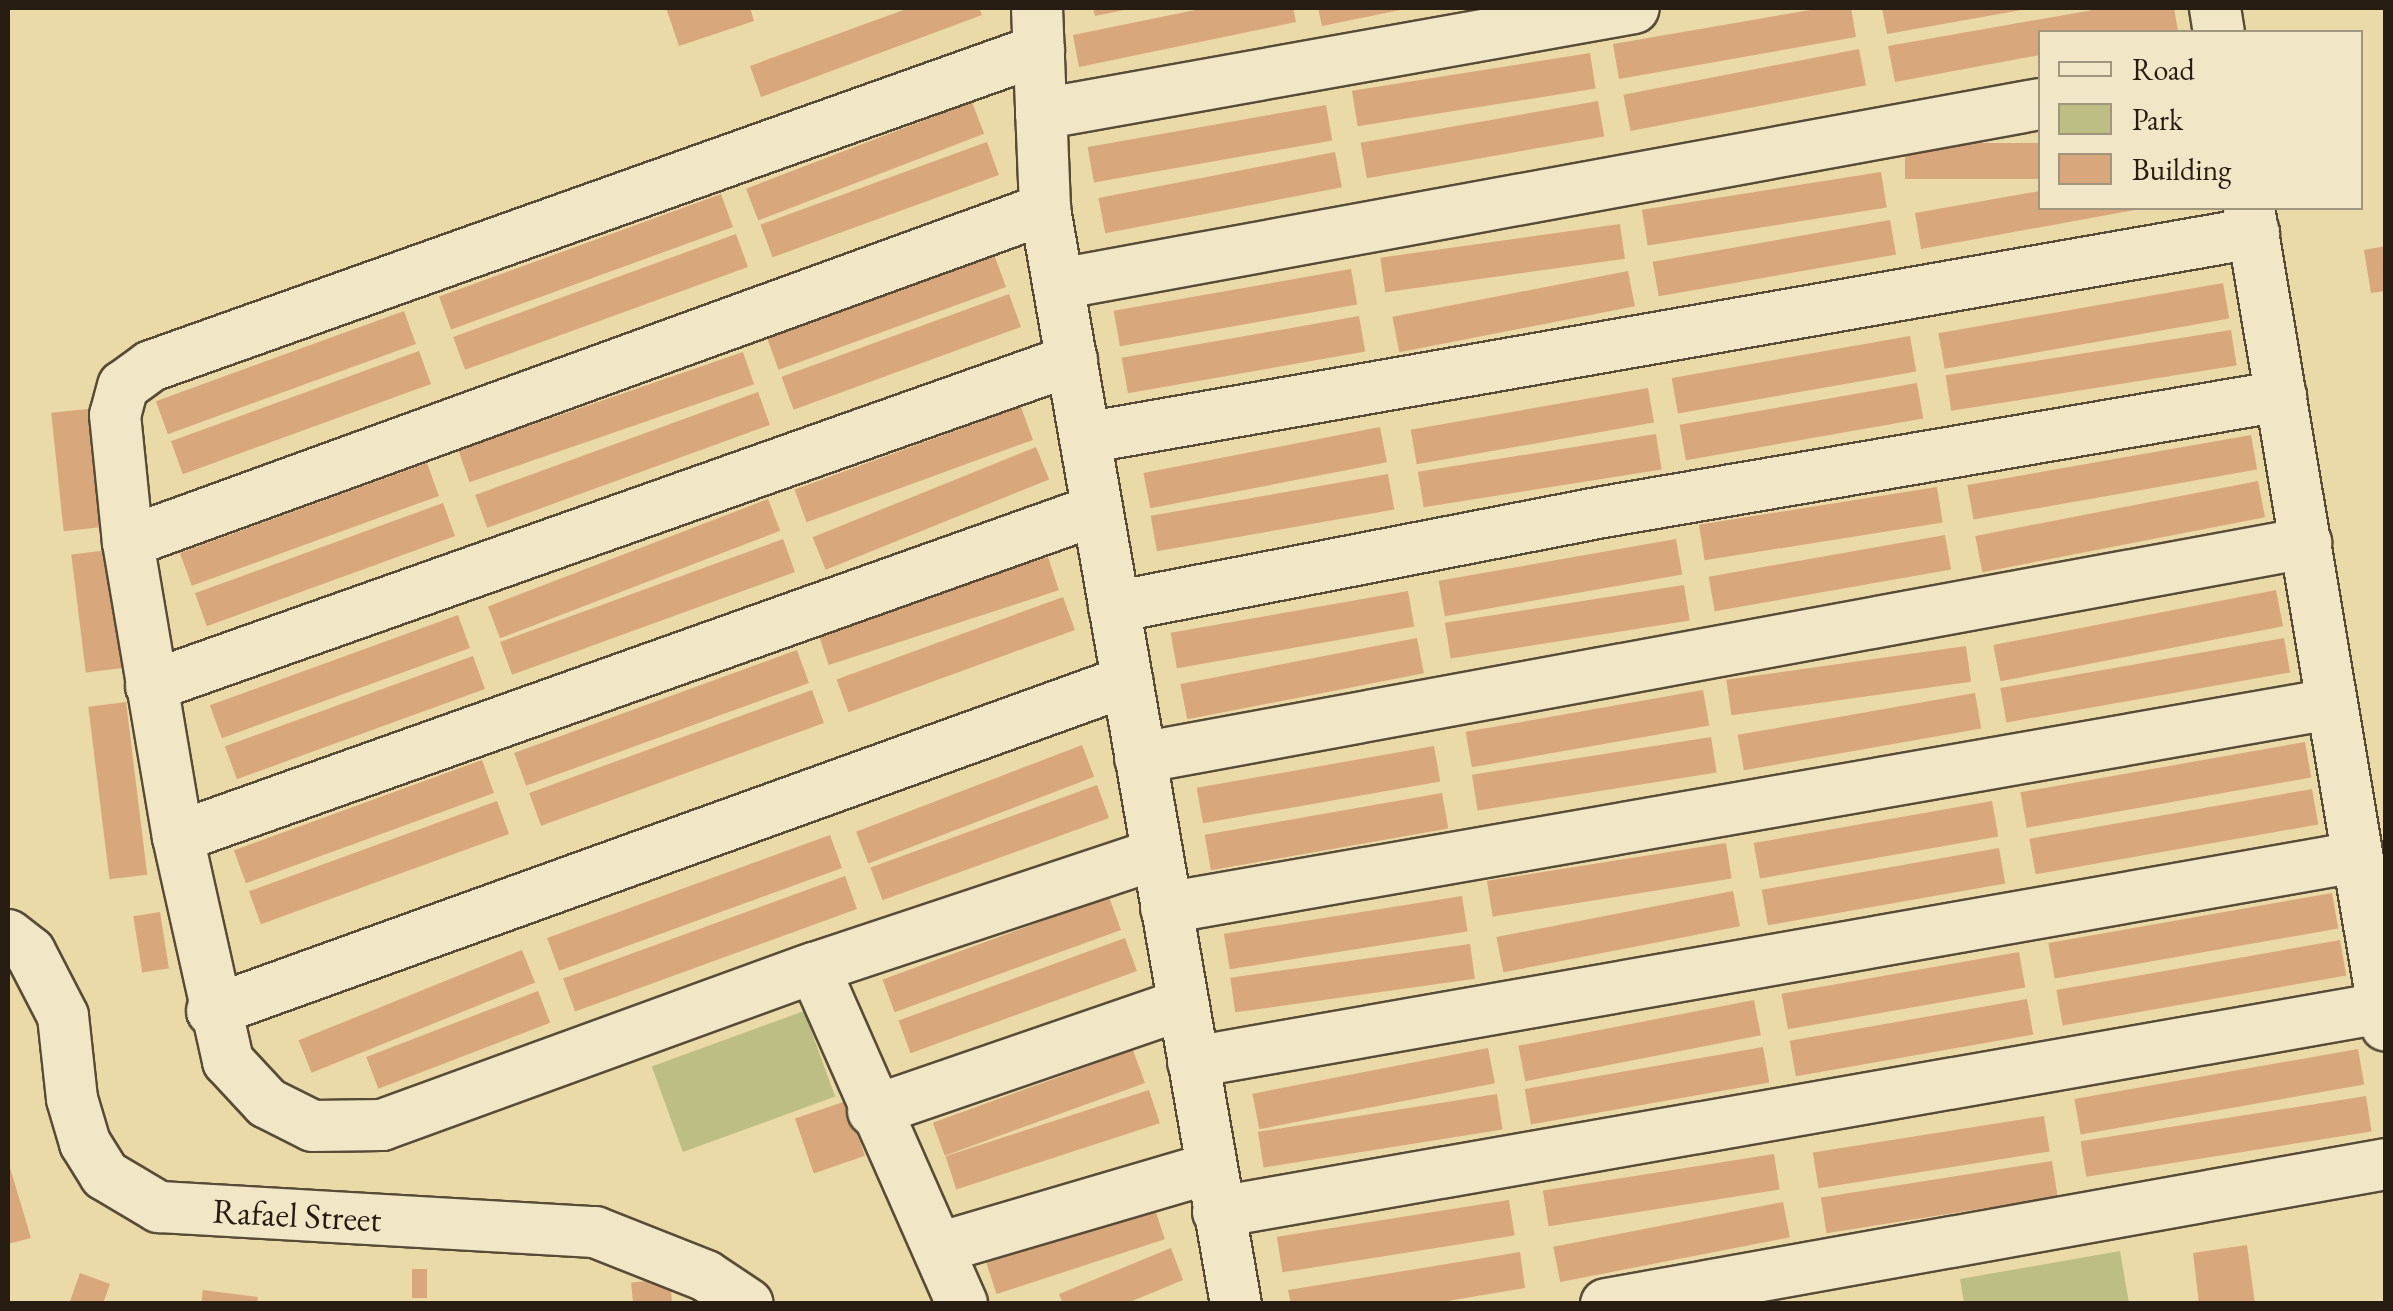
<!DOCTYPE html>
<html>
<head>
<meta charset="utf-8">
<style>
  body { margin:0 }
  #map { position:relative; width:2393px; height:1311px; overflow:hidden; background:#eadaa7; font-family:"EB Garamond",serif }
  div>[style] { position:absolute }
  .green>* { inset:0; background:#bdbe83; transform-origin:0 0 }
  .building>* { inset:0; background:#d9a77c; transform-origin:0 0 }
  .roads { filter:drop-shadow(2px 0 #584c37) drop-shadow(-2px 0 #584c37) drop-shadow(0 2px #584c37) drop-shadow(0 -2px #584c37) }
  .minor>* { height:50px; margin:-25px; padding:0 25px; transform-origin:25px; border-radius:25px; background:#f1e7c6 }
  span { translate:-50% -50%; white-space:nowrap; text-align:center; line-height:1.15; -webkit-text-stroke:9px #f1e7c6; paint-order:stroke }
  .street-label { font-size:35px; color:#271c12 }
  .frame { position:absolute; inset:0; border:10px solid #271c12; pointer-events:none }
  .legend { position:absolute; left:2038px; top:30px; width:325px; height:180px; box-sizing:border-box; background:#f1e7c6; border:2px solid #a0967e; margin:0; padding:12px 18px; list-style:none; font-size:30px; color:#271c12 }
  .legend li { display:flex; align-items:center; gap:20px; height:50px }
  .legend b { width:50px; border:2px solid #a0967e }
</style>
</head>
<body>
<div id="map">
  <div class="green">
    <i style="left:804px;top:1011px;width:91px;height:162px;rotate:70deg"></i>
    <i style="clip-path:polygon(2120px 1251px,2129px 1303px,1964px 1303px,1960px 1279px)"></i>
  </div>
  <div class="building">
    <i style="clip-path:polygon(666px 8px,750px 8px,754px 21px,679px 46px)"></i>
    <i style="clip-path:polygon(909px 8px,979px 8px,982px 15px,761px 97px,750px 66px)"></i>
    <i style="clip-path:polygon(1093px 8px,1128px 8px,1129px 9px,1095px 16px)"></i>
    <i style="clip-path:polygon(1205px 8px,1293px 8px,1296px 22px,1079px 67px,1073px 35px)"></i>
    <i style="clip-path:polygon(1318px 8px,1405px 8px,1405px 9px,1322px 26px)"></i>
    <i style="clip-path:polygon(1822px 8px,1851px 8px,1856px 37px,1619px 79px,1613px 44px)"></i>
    <i style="clip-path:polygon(1882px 8px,2027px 8px,2027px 9px,1887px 34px)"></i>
    <i style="clip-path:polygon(2104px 8px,2174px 8px,2178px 31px,2040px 32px,2040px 55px,1895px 82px,1888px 46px)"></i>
    <i style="left:1859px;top:49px;width:37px;height:240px;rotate:79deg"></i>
    <i style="left:1590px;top:53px;width:36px;height:241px;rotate:81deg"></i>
    <i style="left:1598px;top:101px;width:36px;height:241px;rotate:80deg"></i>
    <i style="left:972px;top:102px;width:34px;height:242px;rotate:69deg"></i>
    <i style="left:1326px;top:105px;width:36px;height:242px;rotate:80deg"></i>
    <i style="left:987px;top:142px;width:35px;height:241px;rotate:70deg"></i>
    <i style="left:2040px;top:143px;width:36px;height:135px;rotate:90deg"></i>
    <i style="left:1335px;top:152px;width:36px;height:241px;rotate:79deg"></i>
    <i style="left:1881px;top:172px;width:36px;height:242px;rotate:81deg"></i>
    <i style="clip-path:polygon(2040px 191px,2040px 208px,2140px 209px,1921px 249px,1915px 213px)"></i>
    <i style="left:721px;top:194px;width:35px;height:300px;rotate:70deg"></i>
    <i style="left:1890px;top:220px;width:35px;height:241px;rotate:80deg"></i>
    <i style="left:1620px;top:224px;width:35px;height:242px;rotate:82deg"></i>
    <i style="left:736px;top:234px;width:35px;height:301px;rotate:70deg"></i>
    <i style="clip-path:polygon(2386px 246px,2386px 291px,2371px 293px,2364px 250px)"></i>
    <i style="left:994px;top:254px;width:35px;height:242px;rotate:70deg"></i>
    <i style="left:1351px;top:269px;width:36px;height:241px;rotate:80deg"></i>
    <i style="left:1628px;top:271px;width:36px;height:240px;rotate:79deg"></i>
    <i style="left:2223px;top:283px;width:36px;height:289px;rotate:80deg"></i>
    <i style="left:1009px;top:294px;width:35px;height:242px;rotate:70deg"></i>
    <i style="left:404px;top:311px;width:35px;height:264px;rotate:70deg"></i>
    <i style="left:1359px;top:316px;width:36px;height:241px;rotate:80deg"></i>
    <i style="left:2231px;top:330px;width:36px;height:289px;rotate:81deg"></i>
    <i style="left:1910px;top:336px;width:36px;height:242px;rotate:80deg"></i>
    <i style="left:419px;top:351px;width:35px;height:264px;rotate:70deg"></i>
    <i style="left:743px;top:352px;width:34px;height:301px;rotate:71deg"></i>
    <i style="left:1917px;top:383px;width:36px;height:241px;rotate:80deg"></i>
    <i style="left:1648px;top:388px;width:35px;height:241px;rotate:80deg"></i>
    <i style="left:758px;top:392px;width:35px;height:301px;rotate:70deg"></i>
    <i style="left:1021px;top:407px;width:35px;height:241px;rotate:70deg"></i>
    <i style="left:88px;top:409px;width:119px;height:37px;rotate:84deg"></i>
    <i style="left:1380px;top:427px;width:36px;height:241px;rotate:79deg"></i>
    <i style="left:1656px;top:434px;width:36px;height:241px;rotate:81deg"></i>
    <i style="left:2251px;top:435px;width:35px;height:288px;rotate:80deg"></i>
    <i style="left:1036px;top:447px;width:35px;height:241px;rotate:68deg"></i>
    <i style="left:427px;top:463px;width:35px;height:263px;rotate:70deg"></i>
    <i style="left:1388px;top:474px;width:36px;height:241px;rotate:80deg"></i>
    <i style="left:2258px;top:481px;width:37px;height:288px;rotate:79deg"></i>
    <i style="left:1937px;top:487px;width:36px;height:241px;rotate:81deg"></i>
    <i style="left:768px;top:499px;width:34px;height:300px;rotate:69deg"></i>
    <i style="left:443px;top:503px;width:35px;height:264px;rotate:70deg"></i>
    <i style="left:1945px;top:535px;width:35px;height:240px;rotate:80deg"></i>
    <i style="left:783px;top:539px;width:35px;height:301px;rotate:70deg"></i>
    <i style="left:1676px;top:539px;width:36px;height:241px;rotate:80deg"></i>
    <i style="left:108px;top:550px;width:119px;height:37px;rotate:83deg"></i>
    <i style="left:1048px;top:557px;width:35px;height:242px;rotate:72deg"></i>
    <i style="left:1684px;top:585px;width:36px;height:242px;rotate:81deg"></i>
    <i style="left:2276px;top:590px;width:37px;height:288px;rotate:79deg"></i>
    <i style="left:1408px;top:591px;width:36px;height:241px;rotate:80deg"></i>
    <i style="left:1063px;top:597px;width:35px;height:241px;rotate:70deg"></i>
    <i style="left:458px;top:615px;width:35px;height:264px;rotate:70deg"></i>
    <i style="left:1417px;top:638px;width:36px;height:241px;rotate:79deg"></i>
    <i style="left:2284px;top:638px;width:35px;height:288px;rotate:80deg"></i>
    <i style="left:1966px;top:646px;width:36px;height:242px;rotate:82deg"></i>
    <i style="left:797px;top:650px;width:35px;height:301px;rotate:70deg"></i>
    <i style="left:473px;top:656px;width:35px;height:264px;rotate:70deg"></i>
    <i style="left:812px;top:690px;width:35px;height:301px;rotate:70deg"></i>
    <i style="left:1703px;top:690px;width:36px;height:241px;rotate:80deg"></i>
    <i style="left:1975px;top:693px;width:36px;height:241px;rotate:80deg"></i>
    <i style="left:126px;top:702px;width:174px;height:38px;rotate:83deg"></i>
    <i style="left:1711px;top:737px;width:36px;height:242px;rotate:81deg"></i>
    <i style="left:2305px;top:742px;width:36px;height:289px;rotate:80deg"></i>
    <i style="left:1082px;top:745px;width:34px;height:242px;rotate:69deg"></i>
    <i style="left:1434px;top:746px;width:36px;height:241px;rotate:80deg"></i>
    <i style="left:482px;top:760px;width:35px;height:264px;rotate:70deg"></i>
    <i style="left:1097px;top:785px;width:35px;height:241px;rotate:70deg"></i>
    <i style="left:2312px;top:789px;width:36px;height:287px;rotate:80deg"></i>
    <i style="left:1442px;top:793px;width:36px;height:241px;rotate:80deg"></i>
    <i style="left:497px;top:801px;width:35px;height:264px;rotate:70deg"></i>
    <i style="left:1992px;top:801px;width:36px;height:242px;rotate:80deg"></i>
    <i style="left:830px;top:835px;width:35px;height:301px;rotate:70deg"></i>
    <i style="left:1726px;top:843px;width:36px;height:242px;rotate:81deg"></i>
    <i style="left:1999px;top:848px;width:36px;height:241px;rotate:80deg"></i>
    <i style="left:845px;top:876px;width:35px;height:300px;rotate:70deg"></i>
    <i style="left:1733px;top:891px;width:36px;height:241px;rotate:79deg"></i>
    <i style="left:2332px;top:893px;width:36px;height:288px;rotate:80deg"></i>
    <i style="left:1462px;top:896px;width:36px;height:241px;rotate:81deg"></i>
    <i style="left:1109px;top:897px;width:35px;height:241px;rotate:70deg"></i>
    <i style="left:160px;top:912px;width:57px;height:27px;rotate:81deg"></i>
    <i style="left:1125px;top:938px;width:35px;height:241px;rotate:70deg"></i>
    <i style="left:2340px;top:940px;width:36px;height:288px;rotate:80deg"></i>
    <i style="left:1470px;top:944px;width:35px;height:242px;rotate:82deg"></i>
    <i style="left:522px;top:950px;width:35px;height:241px;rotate:68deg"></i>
    <i style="left:2019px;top:952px;width:36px;height:241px;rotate:80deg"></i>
    <i style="left:538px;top:991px;width:34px;height:184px;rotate:69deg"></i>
    <i style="left:2027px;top:999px;width:36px;height:241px;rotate:80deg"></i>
    <i style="left:1754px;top:1000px;width:36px;height:240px;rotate:79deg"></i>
    <i style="left:1763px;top:1047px;width:36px;height:242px;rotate:80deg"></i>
    <i style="left:1488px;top:1048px;width:36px;height:240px;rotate:79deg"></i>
    <i style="left:2358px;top:1049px;width:36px;height:288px;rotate:80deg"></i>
    <i style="left:1133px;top:1050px;width:35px;height:213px;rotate:70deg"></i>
    <i style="left:1149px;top:1090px;width:35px;height:214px;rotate:72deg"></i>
    <i style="left:1497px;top:1094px;width:36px;height:242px;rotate:81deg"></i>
    <i style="left:2366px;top:1096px;width:36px;height:289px;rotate:81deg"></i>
    <i style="left:846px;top:1101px;width:58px;height:54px;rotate:71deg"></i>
    <i style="left:2044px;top:1116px;width:36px;height:234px;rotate:81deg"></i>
    <i style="left:1774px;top:1154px;width:36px;height:234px;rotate:81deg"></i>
    <i style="clip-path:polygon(8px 1161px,31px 1238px,8px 1244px)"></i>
    <i style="left:2052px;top:1161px;width:36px;height:234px;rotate:81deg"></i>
    <i style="left:1509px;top:1200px;width:36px;height:235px;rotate:81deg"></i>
    <i style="left:1783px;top:1202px;width:36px;height:234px;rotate:79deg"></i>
    <i style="left:1154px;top:1206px;width:35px;height:177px;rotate:72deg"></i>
    <i style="clip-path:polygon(2247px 1245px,2255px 1304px,2199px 1304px,2193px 1253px)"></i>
    <i style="clip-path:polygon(1171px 1248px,1183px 1280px,1125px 1304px,1063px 1304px,1059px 1294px)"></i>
    <i style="clip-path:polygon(1520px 1252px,1525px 1288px,1430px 1304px,1291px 1304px,1288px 1290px)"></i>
    <i style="left:427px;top:1269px;width:29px;height:15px;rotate:90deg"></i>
    <i style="clip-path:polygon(80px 1273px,110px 1284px,103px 1304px,69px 1304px)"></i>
    <i style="left:670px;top:1279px;width:25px;height:39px;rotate:85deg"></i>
    <i style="clip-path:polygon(203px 1290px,258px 1297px,257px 1304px,201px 1304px)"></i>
  </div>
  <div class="roads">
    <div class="minor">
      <i style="left:1037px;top:8px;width:201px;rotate:87.7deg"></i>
      <i style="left:1045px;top:209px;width:1112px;rotate:80.11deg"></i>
      <i style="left:2215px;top:8px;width:24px;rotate:81deg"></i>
      <i style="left:1039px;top:50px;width:943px;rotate:160.41deg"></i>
      <i style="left:151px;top:366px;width:34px;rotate:144deg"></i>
      <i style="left:123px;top:386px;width:30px;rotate:105deg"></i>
      <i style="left:115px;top:415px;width:128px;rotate:84.2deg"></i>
      <i style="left:128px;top:542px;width:299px;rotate:80.4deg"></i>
      <i style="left:178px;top:837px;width:230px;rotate:77.4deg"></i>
      <i style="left:228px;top:1061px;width:57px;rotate:47.1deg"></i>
      <i style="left:267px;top:1103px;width:51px;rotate:26.6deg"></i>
      <i style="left:313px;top:1126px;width:69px;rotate:-0.8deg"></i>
      <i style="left:382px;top:1125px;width:460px;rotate:-20deg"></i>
      <i style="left:814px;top:968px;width:361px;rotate:-18.4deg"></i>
      <i style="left:1041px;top:114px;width:602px;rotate:-10.13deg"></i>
      <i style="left:2249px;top:208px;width:829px;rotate:80.49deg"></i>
      <i style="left:1059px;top:284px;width:997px;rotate:-10.4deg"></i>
      <i style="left:1085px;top:438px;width:1187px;rotate:-9.95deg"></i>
      <i style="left:128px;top:542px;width:976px;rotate:-19.96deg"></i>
      <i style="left:1114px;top:607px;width:498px;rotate:-11deg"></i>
      <i style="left:1603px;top:512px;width:688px;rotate:-9.71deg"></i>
      <i style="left:151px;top:686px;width:977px;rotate:-19.49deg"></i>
      <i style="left:1140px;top:758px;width:1186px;rotate:-10.45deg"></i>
      <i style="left:178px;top:837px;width:975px;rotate:-19.59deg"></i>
      <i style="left:1166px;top:908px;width:1183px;rotate:-9.93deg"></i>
      <i style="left:8px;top:935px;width:28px;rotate:38deg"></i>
      <i style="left:30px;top:952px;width:72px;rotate:62.7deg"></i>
      <i style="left:63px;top:1016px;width:83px;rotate:83.8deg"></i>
      <i style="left:72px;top:1099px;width:46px;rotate:73.5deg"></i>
      <i style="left:85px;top:1143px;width:38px;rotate:58deg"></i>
      <i style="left:105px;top:1175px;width:63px;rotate:30.7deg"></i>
      <i style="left:159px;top:1207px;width:437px;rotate:3.3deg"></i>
      <i style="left:595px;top:1232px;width:119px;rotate:21.6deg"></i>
      <i style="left:706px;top:1276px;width:50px;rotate:33.7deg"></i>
      <i style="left:814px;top:968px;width:367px;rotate:66.2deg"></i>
      <i style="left:212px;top:1011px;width:973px;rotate:-19.83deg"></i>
      <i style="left:1193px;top:1062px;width:1182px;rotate:-9.99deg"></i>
      <i style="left:873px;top:1111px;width:328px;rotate:-19deg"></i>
      <i style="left:1218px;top:1212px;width:1182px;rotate:-9.94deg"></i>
      <i style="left:939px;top:1248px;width:284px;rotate:-16.4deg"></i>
      <i style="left:1606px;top:1304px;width:792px;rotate:-10.18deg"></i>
    </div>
  </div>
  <div class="street-label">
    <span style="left:297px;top:1215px;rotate:3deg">Rafael Street</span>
  </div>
  <div class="frame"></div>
  <ul class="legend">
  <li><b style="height:12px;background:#f1e7c6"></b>Road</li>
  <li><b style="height:28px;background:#bdbe83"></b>Park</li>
  <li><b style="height:28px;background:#d9a77c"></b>Building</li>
  </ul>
</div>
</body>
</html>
